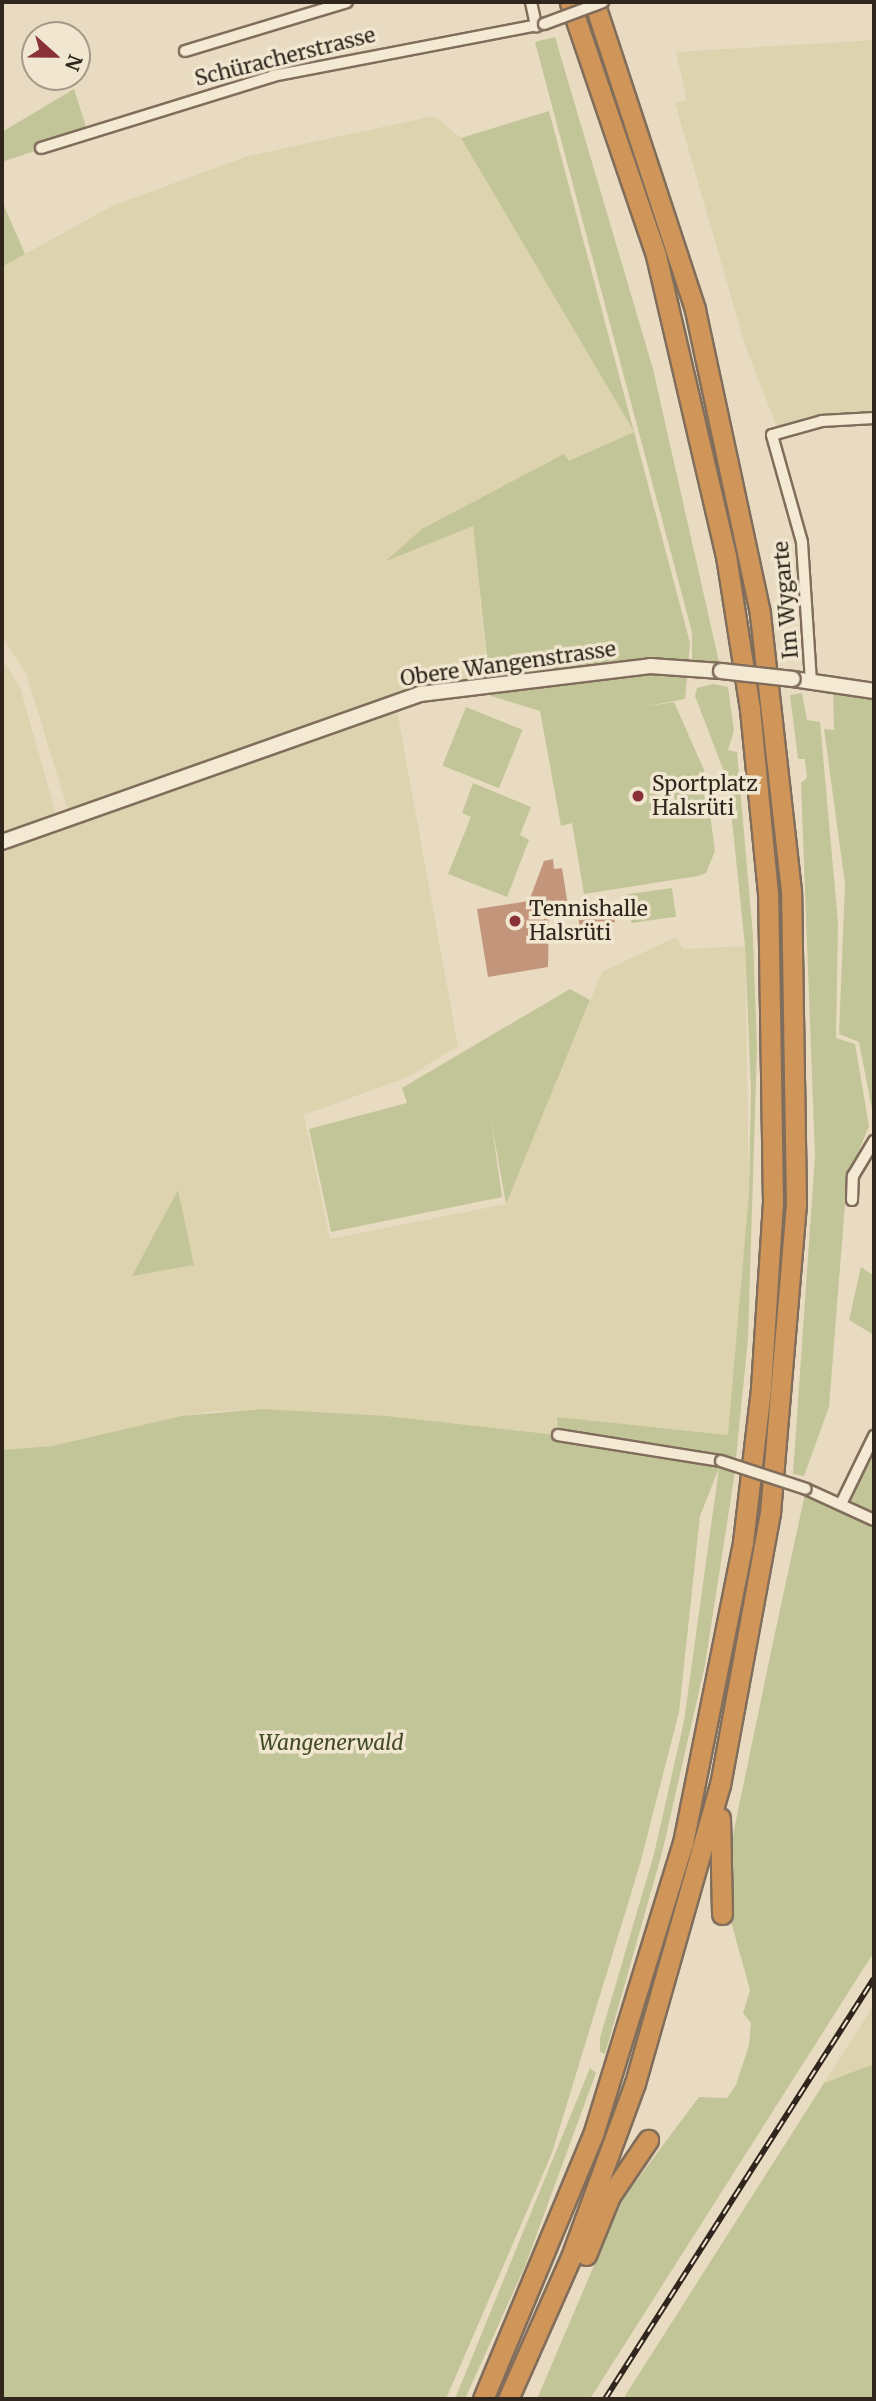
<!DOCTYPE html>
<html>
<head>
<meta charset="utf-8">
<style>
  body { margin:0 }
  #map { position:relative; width:876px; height:2401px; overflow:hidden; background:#e9dbc1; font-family:Merriweather,serif }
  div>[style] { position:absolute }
  .farmland>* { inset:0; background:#ddd3af }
  .green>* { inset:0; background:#c2c597; transform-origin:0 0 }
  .building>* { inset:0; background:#c3957b }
  .roads { filter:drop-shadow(2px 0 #806d5b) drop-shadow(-2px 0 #806d5b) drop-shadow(0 2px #806d5b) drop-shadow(0 -2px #806d5b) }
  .minor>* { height:10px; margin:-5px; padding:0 5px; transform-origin:5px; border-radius:5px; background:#f4e9d3 }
  .tertiary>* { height:14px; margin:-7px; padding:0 7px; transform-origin:7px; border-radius:7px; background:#f4e9d3 }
  .motorway>* { height:19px; margin:-9.5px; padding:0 9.5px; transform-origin:9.5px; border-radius:9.5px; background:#d09659 }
  .rail>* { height:6px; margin-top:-3px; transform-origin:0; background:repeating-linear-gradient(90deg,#f1e6d0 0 10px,#31261d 0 20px); box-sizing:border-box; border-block:2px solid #31261d }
  .bridges { filter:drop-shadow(2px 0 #806d5b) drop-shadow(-2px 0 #806d5b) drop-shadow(0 2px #806d5b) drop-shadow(0 -2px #806d5b) }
  .minor-bridge>* { height:10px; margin:-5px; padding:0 5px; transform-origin:5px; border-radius:5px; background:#f4e9d3 }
  .tertiary-bridge>* { height:14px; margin:-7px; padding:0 7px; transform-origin:7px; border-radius:7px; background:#f4e9d3 }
  .dots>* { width:19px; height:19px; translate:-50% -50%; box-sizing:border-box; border:4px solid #f1e6d0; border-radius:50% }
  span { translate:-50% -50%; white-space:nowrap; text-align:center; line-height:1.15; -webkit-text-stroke:7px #f1e6d0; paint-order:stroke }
  .street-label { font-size:21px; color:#31261d }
  .poi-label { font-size:21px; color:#31261d }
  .left { translate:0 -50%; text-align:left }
  .park-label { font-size:21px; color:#444c26; font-style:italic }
  .frame { position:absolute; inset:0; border:4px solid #31261d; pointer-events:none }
  .north { position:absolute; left:21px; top:21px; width:70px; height:70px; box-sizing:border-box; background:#f1e6d0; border:2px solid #a49988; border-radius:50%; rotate:111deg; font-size:19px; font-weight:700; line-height:28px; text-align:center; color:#31261d }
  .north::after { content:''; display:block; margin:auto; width:24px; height:32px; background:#893136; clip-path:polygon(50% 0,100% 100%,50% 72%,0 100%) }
</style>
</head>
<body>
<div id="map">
  <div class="farmland">
    <i style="clip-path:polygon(874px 40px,874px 412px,847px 412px,777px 428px,745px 345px,675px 103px,687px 100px,676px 52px)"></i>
    <i style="clip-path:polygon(434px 116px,461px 138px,634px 432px,568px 462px,564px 455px,388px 559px,473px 525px,488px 678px,398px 693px,68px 810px,26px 673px,2px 637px,2px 267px,112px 206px,248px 156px)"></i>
    <i style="clip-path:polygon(2px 658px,20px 687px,56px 814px,2px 838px)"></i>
    <i style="clip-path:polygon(396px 705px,458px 1046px,408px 1077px,304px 1115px,330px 1239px,506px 1204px,602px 972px,676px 937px,683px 949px,745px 946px,749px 1192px,729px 1435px,557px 1417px,558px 1435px,387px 1416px,262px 1409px,207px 1412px,52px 1446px,2px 1450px,2px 848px)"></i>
    <i style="clip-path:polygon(874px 2005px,874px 2064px,824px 2083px)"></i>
  </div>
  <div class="green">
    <i style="clip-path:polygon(555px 37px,653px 369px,721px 671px,692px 667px,692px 632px,535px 42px)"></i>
    <i style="clip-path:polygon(74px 89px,88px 133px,2px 162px,2px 132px)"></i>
    <i style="clip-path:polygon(549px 111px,690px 643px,685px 699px,642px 707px,674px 702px,704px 770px,715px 851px,706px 873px,698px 876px,584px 894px,572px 823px,561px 826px,540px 711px,491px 696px,473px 526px,386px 561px,422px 529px,564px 454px,569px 461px,634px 432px,461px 138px)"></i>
    <i style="clip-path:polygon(2px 201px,25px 254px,2px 267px)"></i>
    <i style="clip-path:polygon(713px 684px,728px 687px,734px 731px,728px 750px,737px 752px,753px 936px,757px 1048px,748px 1339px,734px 1478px,705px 1665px,662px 1853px,605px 2054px,600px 2052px,600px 2038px,654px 1854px,684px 1721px,719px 1468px,700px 1516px,679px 1712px,640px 1864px,552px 2153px,446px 2399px,2px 2399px,2px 1450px,52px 1446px,182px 1416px,262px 1409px,387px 1416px,558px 1435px,557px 1417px,728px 1435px,749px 1192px,751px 1089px,745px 946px,728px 782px,695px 696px,697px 688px)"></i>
    <i style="clip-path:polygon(833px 687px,874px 691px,874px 1120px,859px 1042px,839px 1034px,845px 884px,824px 729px,834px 730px)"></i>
    <i style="clip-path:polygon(802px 693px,807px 720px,820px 722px,838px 923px,836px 1038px,855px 1044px,869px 1126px,847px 1179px,829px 1407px,804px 1476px,793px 1474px,815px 1156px,801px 783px,807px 778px,805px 759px,798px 759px,790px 695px)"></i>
    <i style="left:466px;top:707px;width:61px;height:63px;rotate:22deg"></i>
    <i style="clip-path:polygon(473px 783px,531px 807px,520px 835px,529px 840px,507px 897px,448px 874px,471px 817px,462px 813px)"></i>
    <i style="left:672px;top:888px;width:29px;height:45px;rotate:82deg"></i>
    <i style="clip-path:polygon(570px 989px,590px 1000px,506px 1204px,491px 1120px,502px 1197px,331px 1232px,309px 1129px,407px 1103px,402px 1088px)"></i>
    <i style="clip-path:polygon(178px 1190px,194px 1265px,132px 1276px)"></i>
    <i style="clip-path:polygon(861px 1267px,874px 1276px,874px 1335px,849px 1320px)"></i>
    <i style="clip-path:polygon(874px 1436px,874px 1952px,590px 2399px,537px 2399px,622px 2200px,699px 2097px,727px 2098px,736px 2085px,749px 2045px,751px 2023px,743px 2013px,750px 1990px,727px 1907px,730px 1849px,772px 1647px,806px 1489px,841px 1503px)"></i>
    <i style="clip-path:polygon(874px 2064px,874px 2399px,623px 2399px,824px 2083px)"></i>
    <i style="clip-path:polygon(590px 2068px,596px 2073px,525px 2266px,465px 2399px,455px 2399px)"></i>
  </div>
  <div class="building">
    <i style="clip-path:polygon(553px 859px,554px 869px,562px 868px,568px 906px,549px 912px,548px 967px,488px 977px,477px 909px,529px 901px,544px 861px)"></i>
    <i style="clip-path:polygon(612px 902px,615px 922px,580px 928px,576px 905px)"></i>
  </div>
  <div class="roads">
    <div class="minor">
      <i style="left:531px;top:2px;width:25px;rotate:78deg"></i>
      <i style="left:185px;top:51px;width:169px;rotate:-16.8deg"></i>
      <i style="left:41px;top:148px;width:243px;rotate:-17.2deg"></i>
      <i style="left:273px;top:76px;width:276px;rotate:-10.9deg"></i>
      <i style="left:811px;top:682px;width:140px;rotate:-93.7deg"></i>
      <i style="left:802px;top:542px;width:111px;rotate:-105.7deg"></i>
      <i style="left:772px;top:435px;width:52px;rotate:-15.6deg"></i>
      <i style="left:822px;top:421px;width:52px;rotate:-3.3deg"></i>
      <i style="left:852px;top:1200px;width:24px;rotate:-88deg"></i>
      <i style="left:853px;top:1176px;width:41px;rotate:-59deg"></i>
      <i style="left:558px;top:1435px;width:165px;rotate:9.1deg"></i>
      <i style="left:806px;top:1489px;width:75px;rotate:24.5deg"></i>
      <i style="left:841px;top:1504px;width:76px;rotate:-64.1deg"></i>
    </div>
    <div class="tertiary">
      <i style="left:793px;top:679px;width:82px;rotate:8.4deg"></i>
      <i style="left:2px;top:842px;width:443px;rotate:-19.5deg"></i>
      <i style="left:420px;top:694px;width:232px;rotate:-6.9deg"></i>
      <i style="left:650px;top:666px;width:71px;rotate:4deg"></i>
    </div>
    <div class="motorway">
      <i style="left:720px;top:1818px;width:96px;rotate:88.8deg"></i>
      <i style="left:586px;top:2255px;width:64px;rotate:-67.9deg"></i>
      <i style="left:610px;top:2196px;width:68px;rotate:-55.8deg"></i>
      <i style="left:483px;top:2399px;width:286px;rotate:-67.4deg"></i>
      <i style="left:593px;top:2135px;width:306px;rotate:-72.9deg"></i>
      <i style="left:683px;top:1843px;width:307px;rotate:-78.7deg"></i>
      <i style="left:743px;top:1542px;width:155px;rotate:-83.3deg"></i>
      <i style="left:761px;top:1388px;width:186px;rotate:-86.3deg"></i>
      <i style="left:773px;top:1202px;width:309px;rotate:-90.9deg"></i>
      <i style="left:768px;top:893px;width:185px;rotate:-95.6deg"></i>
      <i style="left:750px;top:709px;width:155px;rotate:-98.9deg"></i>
      <i style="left:726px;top:556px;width:309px;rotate:-103.1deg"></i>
      <i style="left:656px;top:255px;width:267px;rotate:-108.8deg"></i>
      <i style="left:508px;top:2399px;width:155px;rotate:-66.1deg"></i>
      <i style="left:571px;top:2257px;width:185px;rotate:-69.8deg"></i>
      <i style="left:635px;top:2083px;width:310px;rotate:-74.1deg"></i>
      <i style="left:720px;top:1785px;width:277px;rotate:-79.6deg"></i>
      <i style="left:770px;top:1513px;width:311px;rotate:-85.2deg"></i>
      <i style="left:796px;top:1203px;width:312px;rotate:-90.9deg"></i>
      <i style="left:791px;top:891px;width:280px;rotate:-96.4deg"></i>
      <i style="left:760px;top:613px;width:311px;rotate:-102.1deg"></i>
      <i style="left:695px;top:309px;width:323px;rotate:-108.2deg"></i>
    </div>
  </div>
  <div class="rail">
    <i style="left:605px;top:2399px;width:499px;rotate:-57.4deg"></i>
  </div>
  <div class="bridges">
    <div class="minor-bridge">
      <i style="left:544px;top:24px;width:63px;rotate:-20.4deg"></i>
      <i style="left:721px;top:1461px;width:89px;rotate:18.2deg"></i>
    </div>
    <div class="tertiary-bridge">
      <i style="left:721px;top:671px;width:72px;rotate:6.3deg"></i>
    </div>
  </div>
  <div class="dots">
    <i style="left:638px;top:796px;background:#893136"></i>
    <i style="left:515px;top:921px;background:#893136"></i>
  </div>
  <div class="street-label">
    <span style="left:285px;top:57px;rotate:-14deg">Schüracherstrasse</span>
    <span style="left:786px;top:600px;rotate:-95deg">Im Wygarte</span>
    <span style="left:508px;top:664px;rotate:-8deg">Obere Wangenstrasse</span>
  </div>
  <div class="poi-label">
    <span class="left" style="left:652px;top:796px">Sportplatz<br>Halsrüti</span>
    <span class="left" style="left:529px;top:921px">Tennishalle<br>Halsrüti</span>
  </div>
  <div class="park-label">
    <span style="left:331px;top:1743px">Wangenerwald</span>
  </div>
  <div class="frame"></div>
  <div class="north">N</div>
</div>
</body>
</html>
